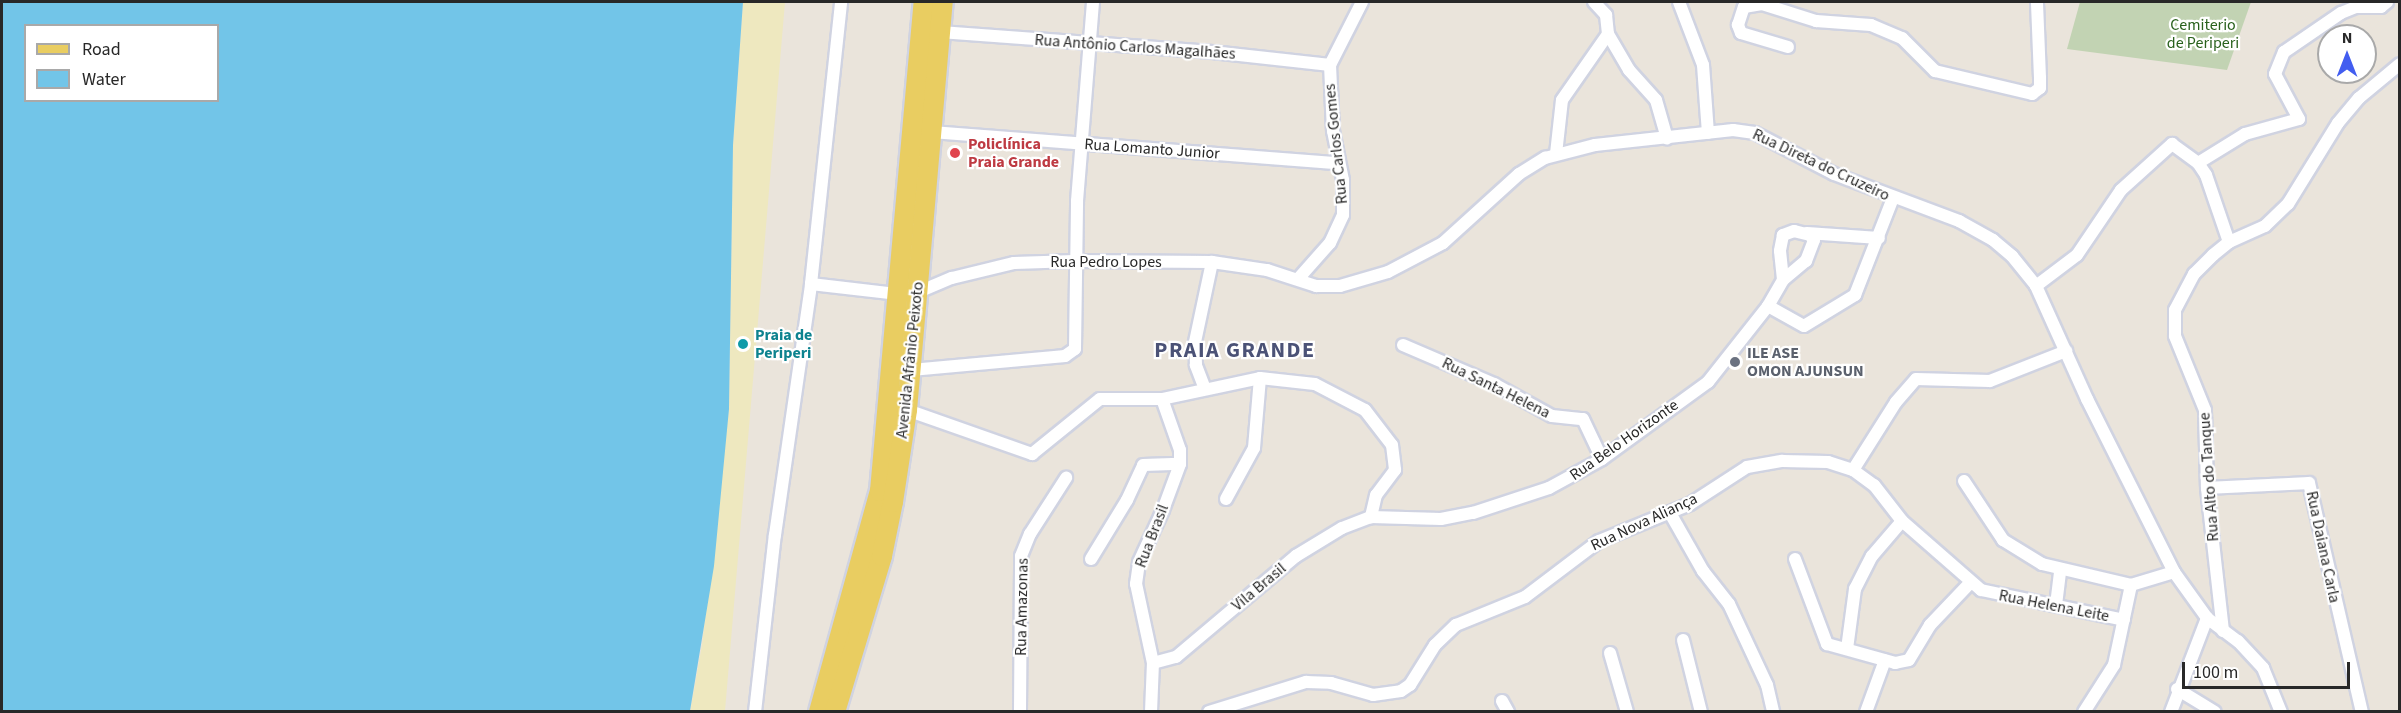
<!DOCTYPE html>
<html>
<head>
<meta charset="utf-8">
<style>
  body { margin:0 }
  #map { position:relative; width:2401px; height:713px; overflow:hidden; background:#eae4db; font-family:"Source Sans 3",sans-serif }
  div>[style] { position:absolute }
  .sand>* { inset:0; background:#eee8bf }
  .cemetery>* { inset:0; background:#c2d3b3 }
  .water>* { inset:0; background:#72c5e8 }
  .roads { filter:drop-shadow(2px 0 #d0d3e1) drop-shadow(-2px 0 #d0d3e1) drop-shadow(0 2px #d0d3e1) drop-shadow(0 -2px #d0d3e1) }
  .street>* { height:12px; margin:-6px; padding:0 6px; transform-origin:6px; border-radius:6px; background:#fff }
  .primary>* { height:20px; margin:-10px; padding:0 10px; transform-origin:10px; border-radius:10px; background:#e9cd61 }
  .dots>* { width:16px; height:16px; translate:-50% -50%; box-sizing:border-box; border:3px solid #fff; border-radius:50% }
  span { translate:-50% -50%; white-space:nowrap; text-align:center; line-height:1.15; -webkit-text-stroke:4.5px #fff; paint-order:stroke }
  .park-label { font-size:16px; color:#29611d }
  .street-label { font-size:16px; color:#282828 }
  .health-label { font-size:16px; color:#be3a42; font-weight:700 }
  .left { translate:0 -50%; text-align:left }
  .culture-label { font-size:16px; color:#0d838f; font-weight:700 }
  .worship-label { font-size:16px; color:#5b616d; font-weight:700 }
  .district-label { font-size:22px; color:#4b5276; font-weight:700; letter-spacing:1.5px }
  .frame { position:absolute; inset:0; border:3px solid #282828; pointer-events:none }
  .legend { position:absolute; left:24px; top:24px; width:195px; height:78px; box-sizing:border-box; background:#fff; border:2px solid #a9a9a9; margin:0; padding:8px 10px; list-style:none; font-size:18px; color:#282828 }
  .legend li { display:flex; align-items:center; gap:12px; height:30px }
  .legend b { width:30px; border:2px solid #a9a9a9 }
  .north { position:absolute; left:2317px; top:24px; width:60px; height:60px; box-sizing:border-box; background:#fff; border:2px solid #a9a9a9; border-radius:50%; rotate:0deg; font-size:16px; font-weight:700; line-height:24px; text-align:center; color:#282828 }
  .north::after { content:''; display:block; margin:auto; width:21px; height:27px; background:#425df0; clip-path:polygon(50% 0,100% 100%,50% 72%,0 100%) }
  .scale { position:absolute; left:2182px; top:662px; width:168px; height:27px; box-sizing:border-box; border:3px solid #282828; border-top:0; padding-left:8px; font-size:18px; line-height:21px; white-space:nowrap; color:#282828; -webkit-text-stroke:4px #fff; paint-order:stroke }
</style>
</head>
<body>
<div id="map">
  <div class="sand">
    <i style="clip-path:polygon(743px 2px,785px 2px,725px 711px,690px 712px,702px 645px,729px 409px,733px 145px)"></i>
  </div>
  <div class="cemetery">
    <i style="clip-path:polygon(2080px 2px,2251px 2px,2227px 70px,2067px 49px)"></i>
  </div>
  <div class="water">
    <i style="clip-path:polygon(evenodd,2px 2px,743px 2px,733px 145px,729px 409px,714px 566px,690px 711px,2px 711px,2px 2px,26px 26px,218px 26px,218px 100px,26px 100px,26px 26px)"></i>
  </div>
  <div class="roads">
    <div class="street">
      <i style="left:1594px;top:2px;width:18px;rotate:47deg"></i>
      <i style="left:1606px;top:15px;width:19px;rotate:84deg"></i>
      <i style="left:1608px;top:34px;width:42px;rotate:59.7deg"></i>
      <i style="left:1629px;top:70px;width:40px;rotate:48deg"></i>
      <i style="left:1656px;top:100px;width:40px;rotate:74deg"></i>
      <i style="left:1679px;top:2px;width:67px;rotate:69.1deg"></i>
      <i style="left:1703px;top:65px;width:68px;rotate:85.8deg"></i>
      <i style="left:940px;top:32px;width:273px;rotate:4.2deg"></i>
      <i style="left:1212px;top:52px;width:119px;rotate:6.3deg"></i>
      <i style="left:1788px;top:47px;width:49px;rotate:-163.4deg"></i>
      <i style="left:1741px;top:33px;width:9px;rotate:-111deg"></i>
      <i style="left:1738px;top:25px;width:19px;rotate:-72deg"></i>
      <i style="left:1744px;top:7px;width:18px;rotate:-9deg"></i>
      <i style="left:1762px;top:4px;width:57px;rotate:17.5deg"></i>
      <i style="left:1816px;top:21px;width:55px;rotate:4.2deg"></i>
      <i style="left:1871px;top:25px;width:34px;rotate:23deg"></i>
      <i style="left:1902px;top:38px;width:47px;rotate:45deg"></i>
      <i style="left:1935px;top:71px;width:100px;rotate:13.3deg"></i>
      <i style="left:2032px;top:94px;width:10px;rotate:-37deg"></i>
      <i style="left:2040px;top:88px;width:10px;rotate:-90deg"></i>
      <i style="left:2040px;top:78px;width:76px;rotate:-92.3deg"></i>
      <i style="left:931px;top:132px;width:408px;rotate:4.4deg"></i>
      <i style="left:1556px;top:154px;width:54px;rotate:-83.7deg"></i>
      <i style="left:1562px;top:100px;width:80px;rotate:-55.1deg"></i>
      <i style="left:2198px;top:163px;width:55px;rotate:-31.7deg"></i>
      <i style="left:2245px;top:134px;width:56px;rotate:-15.5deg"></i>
      <i style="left:2299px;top:119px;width:51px;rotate:-118.1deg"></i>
      <i style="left:2275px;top:74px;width:24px;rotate:-68deg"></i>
      <i style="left:2284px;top:52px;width:69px;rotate:-34.4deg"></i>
      <i style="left:2341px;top:13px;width:16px;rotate:-22deg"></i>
      <i style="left:2356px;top:7px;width:25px"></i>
      <i style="left:2381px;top:7px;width:8px;rotate:-40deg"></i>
      <i style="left:1807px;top:233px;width:72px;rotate:4deg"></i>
      <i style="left:1298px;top:279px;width:48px;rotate:-48.4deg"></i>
      <i style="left:1330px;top:243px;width:31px;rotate:-65deg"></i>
      <i style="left:1343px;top:215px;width:35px;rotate:-90deg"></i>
      <i style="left:1343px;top:180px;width:50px;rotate:-101.5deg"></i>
      <i style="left:1333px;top:131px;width:66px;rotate:-92.6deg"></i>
      <i style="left:1330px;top:65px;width:71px;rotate:-63.1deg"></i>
      <i style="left:811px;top:284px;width:88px;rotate:6.6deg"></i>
      <i style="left:2036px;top:286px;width:51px;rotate:-37.1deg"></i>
      <i style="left:2077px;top:255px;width:78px;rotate:-55.9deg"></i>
      <i style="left:2121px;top:190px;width:69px;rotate:-42deg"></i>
      <i style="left:2172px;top:144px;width:32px;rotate:36deg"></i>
      <i style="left:2198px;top:163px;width:14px;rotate:56deg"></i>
      <i style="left:2206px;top:175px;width:71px;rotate:71.1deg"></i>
      <i style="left:916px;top:293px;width:39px;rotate:-23deg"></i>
      <i style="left:952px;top:278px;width:64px;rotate:-13.6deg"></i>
      <i style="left:1014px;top:263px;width:61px;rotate:-1.9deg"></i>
      <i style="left:1075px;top:261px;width:137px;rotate:0.4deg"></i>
      <i style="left:1212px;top:262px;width:56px;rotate:8.3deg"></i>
      <i style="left:1267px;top:270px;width:52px;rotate:18.1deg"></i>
      <i style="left:1316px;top:286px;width:24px"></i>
      <i style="left:1340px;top:286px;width:50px;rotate:-16.3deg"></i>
      <i style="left:1388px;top:272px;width:62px;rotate:-27.8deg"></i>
      <i style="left:1443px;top:243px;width:103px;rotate:-42.2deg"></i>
      <i style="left:1519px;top:174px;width:31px;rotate:-32deg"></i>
      <i style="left:1545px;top:158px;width:52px;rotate:-14.6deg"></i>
      <i style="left:1595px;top:145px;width:139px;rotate:-6.2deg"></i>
      <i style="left:1733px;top:130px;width:22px;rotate:8deg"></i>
      <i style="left:1755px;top:133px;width:89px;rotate:27.4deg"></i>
      <i style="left:1834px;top:174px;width:134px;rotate:20.6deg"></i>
      <i style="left:1959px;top:221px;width:39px;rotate:29deg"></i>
      <i style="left:1993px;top:240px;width:25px;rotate:40deg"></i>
      <i style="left:2012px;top:256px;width:38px;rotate:51deg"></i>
      <i style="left:2036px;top:286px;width:124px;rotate:65.7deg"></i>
      <i style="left:2087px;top:399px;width:194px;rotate:63.3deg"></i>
      <i style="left:2174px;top:572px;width:57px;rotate:54.3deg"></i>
      <i style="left:2207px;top:618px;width:39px;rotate:37deg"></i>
      <i style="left:2238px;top:641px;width:37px;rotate:47deg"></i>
      <i style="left:2263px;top:668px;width:48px;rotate:67.8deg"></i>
      <i style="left:1768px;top:306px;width:30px;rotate:-60deg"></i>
      <i style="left:1783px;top:280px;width:30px;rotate:-40deg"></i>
      <i style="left:1806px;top:261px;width:22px;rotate:-69deg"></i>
      <i style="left:1814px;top:240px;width:6px;rotate:-129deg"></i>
      <i style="left:1810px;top:235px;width:16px;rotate:-166deg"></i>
      <i style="left:1794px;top:231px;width:12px;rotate:160deg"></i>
      <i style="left:1783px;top:235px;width:16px;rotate:101deg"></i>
      <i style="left:1780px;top:251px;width:29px;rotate:84deg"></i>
      <i style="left:1403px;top:345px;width:99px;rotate:23.2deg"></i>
      <i style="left:1494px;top:384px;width:66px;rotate:28.9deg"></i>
      <i style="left:1552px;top:416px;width:31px;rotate:6deg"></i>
      <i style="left:1583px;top:419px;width:44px;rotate:64.6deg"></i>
      <i style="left:911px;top:370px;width:155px;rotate:-5.2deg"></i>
      <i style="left:1065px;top:356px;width:12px;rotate:-35deg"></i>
      <i style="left:1075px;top:349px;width:148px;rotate:-89.2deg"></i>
      <i style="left:1077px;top:201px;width:200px;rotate:-85.4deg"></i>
      <i style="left:1205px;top:389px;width:26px;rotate:-111deg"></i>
      <i style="left:1196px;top:365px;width:23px;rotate:-92deg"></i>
      <i style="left:1195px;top:342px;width:82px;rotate:-78deg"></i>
      <i style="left:907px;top:410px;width:133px;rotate:19.4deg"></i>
      <i style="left:1032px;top:454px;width:87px;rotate:-39deg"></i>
      <i style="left:1100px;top:399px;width:62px"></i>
      <i style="left:1162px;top:399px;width:100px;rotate:-12.1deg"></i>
      <i style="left:1260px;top:378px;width:55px;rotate:6.2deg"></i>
      <i style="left:1315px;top:384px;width:56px;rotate:27.5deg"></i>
      <i style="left:1365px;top:410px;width:44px;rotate:52.4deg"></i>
      <i style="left:1392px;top:445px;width:25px;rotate:83deg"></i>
      <i style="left:1395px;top:470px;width:31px;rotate:127deg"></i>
      <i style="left:1376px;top:495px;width:23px;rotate:103deg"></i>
      <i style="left:1853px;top:470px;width:80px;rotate:-57.7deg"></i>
      <i style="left:1896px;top:402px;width:30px;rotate:-49deg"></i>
      <i style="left:1916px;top:379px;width:74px;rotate:1.5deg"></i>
      <i style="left:1990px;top:381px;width:82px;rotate:-21.5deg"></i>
      <i style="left:1964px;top:481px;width:71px;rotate:56.5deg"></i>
      <i style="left:2003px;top:540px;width:46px;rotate:31.6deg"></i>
      <i style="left:2042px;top:564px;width:91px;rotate:13.3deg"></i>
      <i style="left:2131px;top:585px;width:45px;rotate:-16.8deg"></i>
      <i style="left:2207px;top:488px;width:102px;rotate:-2.8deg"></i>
      <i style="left:2309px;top:483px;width:235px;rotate:77deg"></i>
      <i style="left:1226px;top:499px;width:58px;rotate:-61.2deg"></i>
      <i style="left:1254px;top:448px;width:70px;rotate:-85.1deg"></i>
      <i style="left:1670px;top:513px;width:67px;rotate:60.4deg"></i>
      <i style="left:1703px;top:571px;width:42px;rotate:51.8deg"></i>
      <i style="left:1729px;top:604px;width:89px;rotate:64.9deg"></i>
      <i style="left:1767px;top:685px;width:28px;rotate:77deg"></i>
      <i style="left:1091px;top:559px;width:69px;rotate:-58.6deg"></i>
      <i style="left:1127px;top:500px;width:38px;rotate:-65deg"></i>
      <i style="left:1143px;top:465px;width:37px;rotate:-2deg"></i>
      <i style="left:1795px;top:559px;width:91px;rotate:69.4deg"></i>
      <i style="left:1827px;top:644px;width:71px;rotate:15.6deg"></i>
      <i style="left:1895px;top:663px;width:14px;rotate:-12deg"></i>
      <i style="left:1909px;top:660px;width:41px;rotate:-59deg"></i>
      <i style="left:1930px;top:625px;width:58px;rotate:-46.4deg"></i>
      <i style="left:2056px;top:605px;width:35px;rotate:-83deg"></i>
      <i style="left:2223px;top:631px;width:144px;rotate:-96.4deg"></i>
      <i style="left:2207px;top:488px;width:78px;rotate:-91.5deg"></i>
      <i style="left:2205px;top:410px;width:80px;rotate:-112.1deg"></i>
      <i style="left:2175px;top:336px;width:26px;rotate:-90deg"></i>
      <i style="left:2175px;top:310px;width:41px;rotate:-62.2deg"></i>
      <i style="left:2194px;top:274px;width:27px;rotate:-45deg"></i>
      <i style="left:2213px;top:255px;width:21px;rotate:-39deg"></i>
      <i style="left:2229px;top:242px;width:39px;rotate:-24deg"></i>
      <i style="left:2265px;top:226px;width:32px;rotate:-44deg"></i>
      <i style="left:2288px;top:204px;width:95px;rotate:-58.3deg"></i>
      <i style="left:2338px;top:123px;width:33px;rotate:-50deg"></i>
      <i style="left:2359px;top:98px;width:53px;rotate:-39.7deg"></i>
      <i style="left:1683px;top:640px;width:74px;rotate:76deg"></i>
      <i style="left:1847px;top:649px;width:61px;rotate:-82.4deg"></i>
      <i style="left:1855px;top:589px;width:37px;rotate:-63deg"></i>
      <i style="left:1872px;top:556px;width:46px;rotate:-49.4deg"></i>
      <i style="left:1610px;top:653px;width:61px;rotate:73.9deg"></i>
      <i style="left:1153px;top:663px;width:24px;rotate:-15deg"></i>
      <i style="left:1176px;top:657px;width:157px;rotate:-40.1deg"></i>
      <i style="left:1296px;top:556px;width:54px;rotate:-31.3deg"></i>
      <i style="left:1342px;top:528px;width:31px;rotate:-21deg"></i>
      <i style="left:1371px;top:517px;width:70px;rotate:1.6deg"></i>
      <i style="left:1441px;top:519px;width:33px;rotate:-11deg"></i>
      <i style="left:1473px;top:513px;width:80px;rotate:-18.2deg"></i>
      <i style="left:1549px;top:488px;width:60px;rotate:-28.7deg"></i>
      <i style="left:1602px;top:459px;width:131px;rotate:-36deg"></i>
      <i style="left:1708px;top:382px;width:97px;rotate:-51.7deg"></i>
      <i style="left:1768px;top:306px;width:41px;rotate:29.1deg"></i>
      <i style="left:1804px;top:326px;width:60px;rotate:-31.3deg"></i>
      <i style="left:1855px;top:295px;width:104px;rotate:-68.6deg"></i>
      <i style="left:2177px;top:689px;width:44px;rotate:31.2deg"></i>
      <i style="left:1502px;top:701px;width:13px;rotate:61deg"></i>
      <i style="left:755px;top:712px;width:178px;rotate:-83.6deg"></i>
      <i style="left:775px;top:535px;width:254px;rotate:-81.8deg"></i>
      <i style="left:811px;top:284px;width:284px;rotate:-83.9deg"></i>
      <i style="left:1020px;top:712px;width:156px;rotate:-89.6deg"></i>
      <i style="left:1021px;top:556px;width:24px;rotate:-68deg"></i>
      <i style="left:1030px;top:534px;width:67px;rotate:-57.3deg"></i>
      <i style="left:1151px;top:712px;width:49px;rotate:-87.7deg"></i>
      <i style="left:1153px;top:663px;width:81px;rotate:-102.1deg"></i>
      <i style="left:1136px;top:584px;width:22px;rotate:-82deg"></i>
      <i style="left:1139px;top:562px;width:57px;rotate:-65.2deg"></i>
      <i style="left:1163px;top:510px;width:49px;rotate:-69.7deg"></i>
      <i style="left:1180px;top:464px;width:14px;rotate:-90deg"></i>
      <i style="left:1180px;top:450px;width:54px;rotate:-109.4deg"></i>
      <i style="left:1209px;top:712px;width:102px;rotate:-17.2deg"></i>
      <i style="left:1306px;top:682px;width:25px;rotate:2deg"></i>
      <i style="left:1331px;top:683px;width:44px;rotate:15.9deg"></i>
      <i style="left:1373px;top:695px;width:28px;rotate:-8deg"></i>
      <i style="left:1401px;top:691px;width:11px;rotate:-34deg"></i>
      <i style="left:1410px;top:685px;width:47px;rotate:-58deg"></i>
      <i style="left:1435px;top:645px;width:29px;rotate:-44deg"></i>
      <i style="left:1456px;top:625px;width:74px;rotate:-22.1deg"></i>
      <i style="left:1525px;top:597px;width:93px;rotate:-37.1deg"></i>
      <i style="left:1599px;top:541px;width:98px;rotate:-22.1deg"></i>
      <i style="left:1690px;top:504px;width:68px;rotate:-33deg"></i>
      <i style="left:1747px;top:467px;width:36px;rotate:-10deg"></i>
      <i style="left:1782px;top:461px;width:46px;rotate:1.2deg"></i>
      <i style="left:1828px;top:462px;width:26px;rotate:18deg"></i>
      <i style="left:1853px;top:470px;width:26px;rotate:36deg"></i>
      <i style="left:1874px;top:485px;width:46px;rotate:52.1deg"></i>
      <i style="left:1902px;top:521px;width:105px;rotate:41.1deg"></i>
      <i style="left:1981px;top:590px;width:146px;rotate:11.8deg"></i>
      <i style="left:1866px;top:712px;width:55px;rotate:-69.9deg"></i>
      <i style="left:2084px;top:712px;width:56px;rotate:-57.4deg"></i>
      <i style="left:2114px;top:665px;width:82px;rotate:-78deg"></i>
      <i style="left:2171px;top:712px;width:101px;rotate:-69deg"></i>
    </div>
    <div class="primary">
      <i style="left:819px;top:712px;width:229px;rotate:-74.6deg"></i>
      <i style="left:880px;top:491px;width:491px;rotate:-84.9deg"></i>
      <i style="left:835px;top:712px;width:163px;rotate:-73.2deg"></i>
      <i style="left:882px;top:556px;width:55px;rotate:-78.5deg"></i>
      <i style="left:893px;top:502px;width:93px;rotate:-81.3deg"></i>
      <i style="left:907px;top:410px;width:410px;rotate:-85deg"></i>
    </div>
  </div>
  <div class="dots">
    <i style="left:955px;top:153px;background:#e0444e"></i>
    <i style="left:743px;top:344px;background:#0f9aa8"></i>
    <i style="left:1735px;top:362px;background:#6b7280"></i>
  </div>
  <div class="park-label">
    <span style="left:2203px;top:34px">Cemiterio<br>de Periperi</span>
  </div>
  <div class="street-label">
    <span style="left:1135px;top:47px;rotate:4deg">Rua Antônio Carlos Magalhães</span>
    <span style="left:1336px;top:144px;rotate:-96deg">Rua Carlos Gomes</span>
    <span style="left:1152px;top:149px;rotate:4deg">Rua Lomanto Junior</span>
    <span style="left:1821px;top:165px;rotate:25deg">Rua Direta do Cruzeiro</span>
    <span style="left:1106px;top:262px">Rua Pedro Lopes</span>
    <span style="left:910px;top:360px;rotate:-84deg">Avenida Afrânio Peixoto</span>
    <span style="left:1496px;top:388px;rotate:26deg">Rua Santa Helena</span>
    <span style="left:1624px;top:440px;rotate:-35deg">Rua Belo Horizonte</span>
    <span style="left:2209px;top:477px;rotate:-94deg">Rua Alto do Tanque</span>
    <span style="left:1644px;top:522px;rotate:-25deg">Rua Nova Aliança</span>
    <span style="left:1152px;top:536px;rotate:-69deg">Rua Brasil</span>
    <span style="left:2323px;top:547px;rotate:78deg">Rua Daiana Carla</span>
    <span style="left:1259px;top:587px;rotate:-40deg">Vila Brasil</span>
    <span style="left:2054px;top:606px;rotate:11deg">Rua Helena Leite</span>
    <span style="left:1022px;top:607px;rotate:-89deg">Rua Amazonas</span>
  </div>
  <div class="health-label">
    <span class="left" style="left:968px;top:153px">Policlínica<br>Praia Grande</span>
  </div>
  <div class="culture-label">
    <span class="left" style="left:755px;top:344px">Praia de<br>Periperi</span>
  </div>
  <div class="worship-label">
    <span class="left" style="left:1747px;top:362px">ILE ASE<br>OMON AJUNSUN</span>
  </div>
  <div class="district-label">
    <span style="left:1235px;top:351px">PRAIA GRANDE</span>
  </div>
  <div class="frame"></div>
  <ul class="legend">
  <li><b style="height:8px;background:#e9cd61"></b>Road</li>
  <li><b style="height:16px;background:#72c5e8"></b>Water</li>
  </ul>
  <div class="north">N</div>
  <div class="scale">100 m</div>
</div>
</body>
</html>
